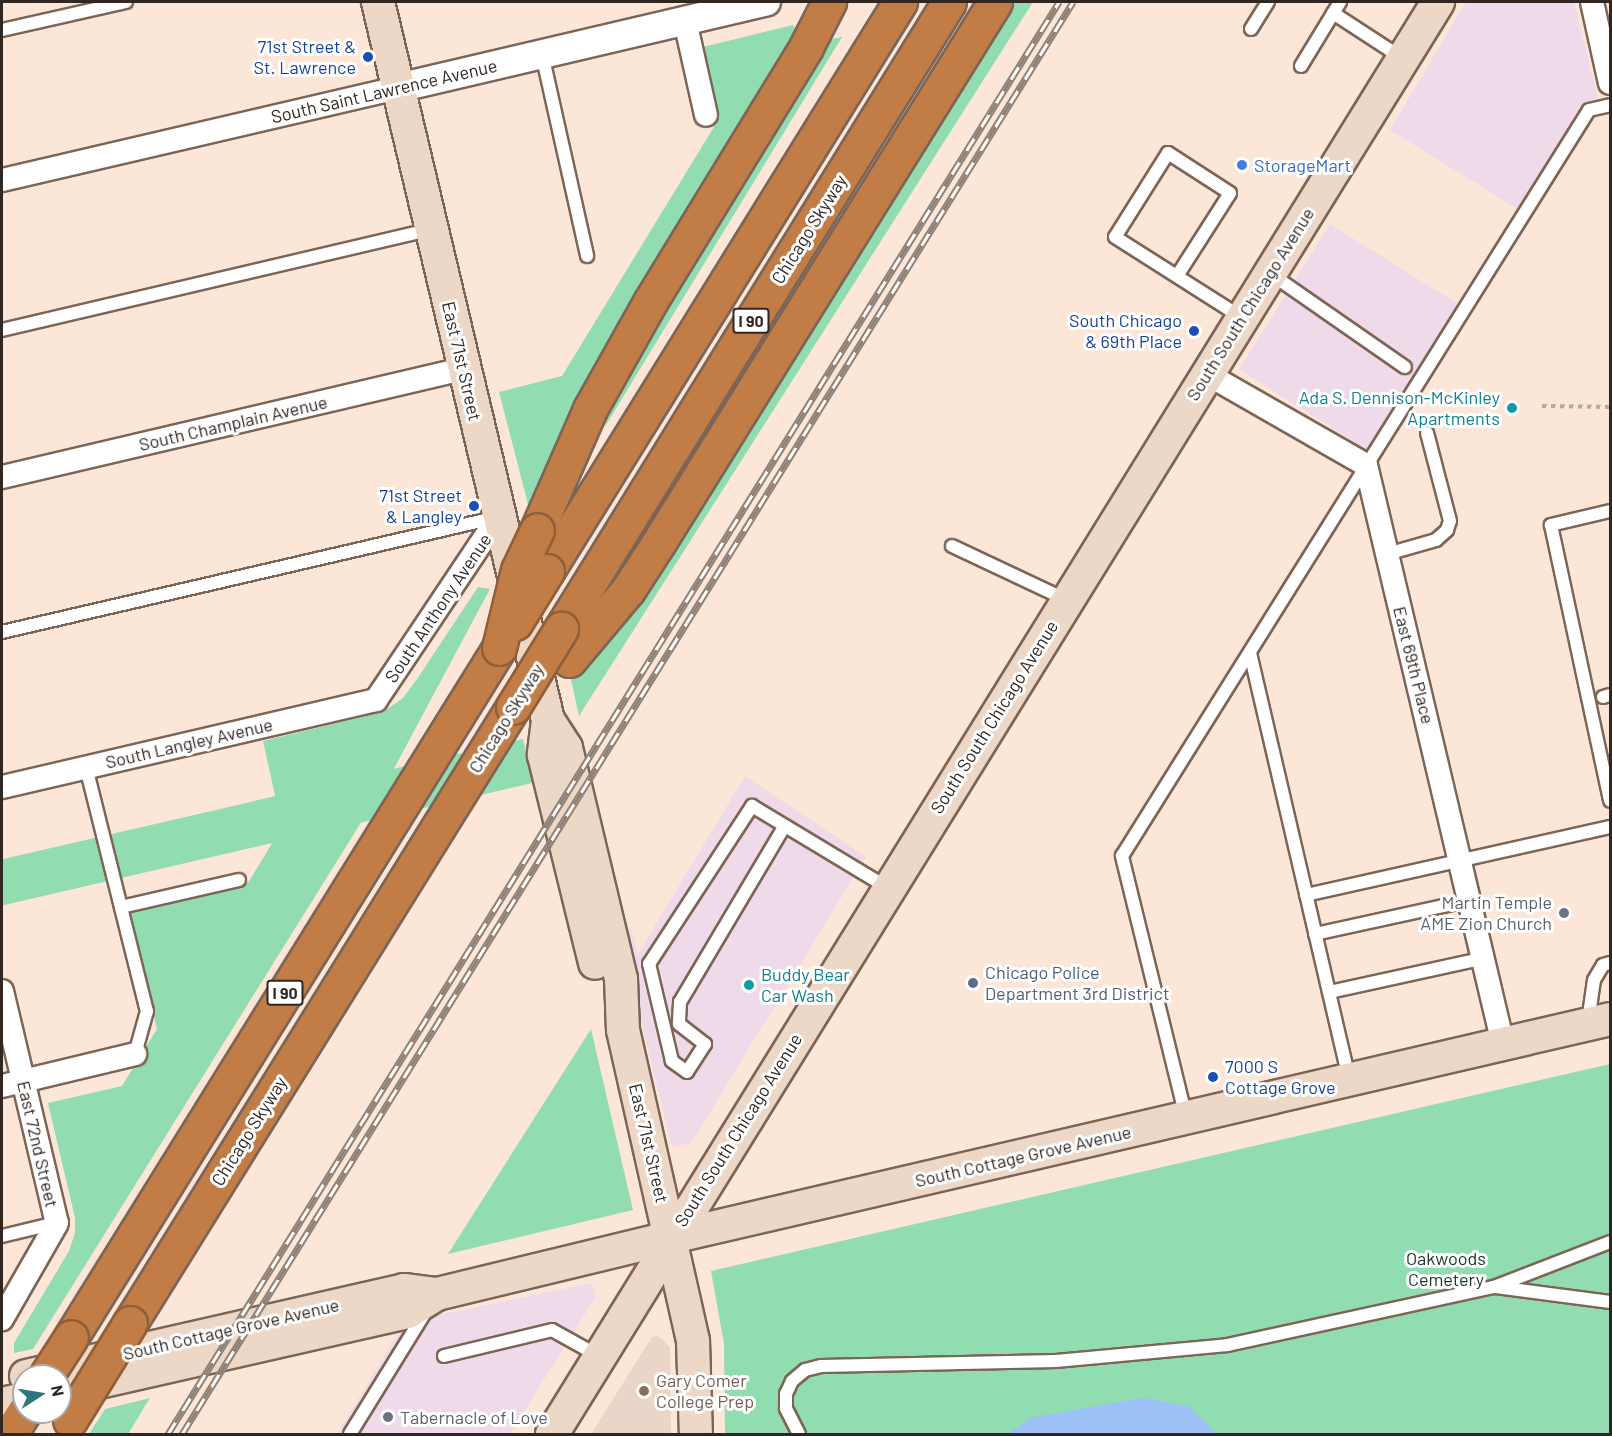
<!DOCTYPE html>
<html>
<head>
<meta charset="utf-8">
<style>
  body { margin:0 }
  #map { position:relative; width:1612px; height:1436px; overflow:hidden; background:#fce6d8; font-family:Barlow,sans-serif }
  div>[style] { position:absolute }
  .commercial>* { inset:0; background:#eedae9; transform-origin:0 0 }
  .education>* { inset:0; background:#ead5c8 }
  .green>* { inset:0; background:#92dcb2; transform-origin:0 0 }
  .water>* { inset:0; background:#9cc1f5 }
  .path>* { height:4px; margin-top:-2px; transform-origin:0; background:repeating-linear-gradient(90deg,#bba89d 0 4.5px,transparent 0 9px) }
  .roads { filter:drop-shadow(2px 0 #7d6556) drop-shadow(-2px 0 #7d6556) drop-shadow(0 2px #7d6556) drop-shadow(0 -2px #7d6556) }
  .service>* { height:12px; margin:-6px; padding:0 6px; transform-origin:6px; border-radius:6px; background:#fff }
  .minor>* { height:22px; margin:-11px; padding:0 11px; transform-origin:11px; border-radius:11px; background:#fff }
  .tertiary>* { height:28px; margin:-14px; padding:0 14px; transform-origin:14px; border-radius:14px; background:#fff }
  .secondary>* { height:32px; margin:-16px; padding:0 16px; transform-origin:16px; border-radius:16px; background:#edd8c8 }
  .motorway>* { height:33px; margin:-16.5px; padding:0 16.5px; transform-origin:16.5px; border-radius:16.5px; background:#c27d47 }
  .rail>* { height:7px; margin-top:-3.5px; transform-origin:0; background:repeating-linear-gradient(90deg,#fff 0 14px,#908076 0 28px); box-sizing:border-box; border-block:2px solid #908076 }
  .bridges { filter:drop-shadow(2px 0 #8f5f39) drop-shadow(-2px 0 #8f5f39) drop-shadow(0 2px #8f5f39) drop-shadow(0 -2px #8f5f39) }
  .motorway-bridge>* { height:33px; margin:-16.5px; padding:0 16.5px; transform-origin:16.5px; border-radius:16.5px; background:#c27d47 }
  .dots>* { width:16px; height:16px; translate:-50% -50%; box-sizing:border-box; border:3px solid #fff; border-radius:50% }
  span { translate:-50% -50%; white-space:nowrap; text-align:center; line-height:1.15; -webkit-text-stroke:6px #fff; paint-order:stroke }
  .shield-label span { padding:2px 4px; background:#fff; border:2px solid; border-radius:4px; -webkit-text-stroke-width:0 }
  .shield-label { font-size:16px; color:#312620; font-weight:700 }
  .transit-label { font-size:18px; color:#164399 }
  .right { translate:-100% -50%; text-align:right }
  .left { translate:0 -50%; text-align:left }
  .street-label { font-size:18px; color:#312620 }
  .shop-label { font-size:18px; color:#366cbe }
  .culture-label { font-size:18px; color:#0d838f }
  .worship-label { font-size:18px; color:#5b616d }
  .service-label { font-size:18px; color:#4e5e75 }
  .park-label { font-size:18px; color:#133825 }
  .education-label { font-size:18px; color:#785e54 }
  .frame { position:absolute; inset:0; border:3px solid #312620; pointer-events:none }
  .north { position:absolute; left:12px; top:1364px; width:60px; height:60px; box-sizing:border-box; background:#fff; border:2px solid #ada8a6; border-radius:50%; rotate:78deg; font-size:16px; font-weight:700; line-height:24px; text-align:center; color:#312620 }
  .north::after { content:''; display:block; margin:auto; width:21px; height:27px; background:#2d757f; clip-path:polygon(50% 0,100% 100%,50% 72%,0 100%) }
</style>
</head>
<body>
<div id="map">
  <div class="commercial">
    <i style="clip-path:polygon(1466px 2px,1574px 2px,1600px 107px,1589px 110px,1524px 213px,1390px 130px)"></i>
    <i style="left:1330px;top:224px;width:158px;height:172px;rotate:32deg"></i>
    <i style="clip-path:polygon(745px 776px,866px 857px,691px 1143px,672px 1147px,621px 939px,630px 926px,638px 954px)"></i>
    <i style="clip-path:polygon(592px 1283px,595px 1298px,510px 1434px,337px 1434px,398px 1334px,369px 1340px,375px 1328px)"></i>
  </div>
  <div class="education">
    <i style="clip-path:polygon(658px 1336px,670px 1347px,671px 1434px,591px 1434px,652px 1337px)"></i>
  </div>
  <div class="green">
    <i style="clip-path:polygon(1011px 2px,1033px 2px,579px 716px,570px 675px,722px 464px)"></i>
    <i style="clip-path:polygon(793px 25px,797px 34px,530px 512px,499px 392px,562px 376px,720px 117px,703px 47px)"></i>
    <i style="clip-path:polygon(842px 37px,606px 425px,595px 419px,818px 50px,832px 39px)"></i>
    <i style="clip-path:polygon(478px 587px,490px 589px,390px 776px,33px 1349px,14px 1353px,14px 1343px,69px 1251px,75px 1233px,75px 1218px,48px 1103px,122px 1086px,157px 1029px,129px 912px,248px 883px,282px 827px,263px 741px,383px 712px,403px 698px,417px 679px)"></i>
    <i style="left:523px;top:739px;width:45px;height:685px;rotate:77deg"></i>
    <i style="clip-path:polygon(591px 1029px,633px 1210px,448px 1254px)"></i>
    <i style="clip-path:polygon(1610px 1064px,1610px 1434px,725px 1434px,724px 1344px,711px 1271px)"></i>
    <i style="clip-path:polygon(150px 1398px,128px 1434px,89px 1434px,105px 1409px)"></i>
  </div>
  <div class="water">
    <i style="clip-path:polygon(1143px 1398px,1188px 1406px,1217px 1434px,1007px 1434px,1033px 1417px)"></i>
  </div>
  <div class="path">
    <i style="left:1542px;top:406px;width:68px;rotate:0.8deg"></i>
  </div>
  <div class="roads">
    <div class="service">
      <i style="left:1333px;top:13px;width:82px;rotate:33.1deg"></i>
      <i style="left:1251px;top:29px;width:32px;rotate:-58deg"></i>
      <i style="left:2px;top:30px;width:127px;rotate:-12.7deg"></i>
      <i style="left:542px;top:54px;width:207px;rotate:77.4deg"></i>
      <i style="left:1301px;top:66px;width:75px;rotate:-58.6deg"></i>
      <i style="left:1271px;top:274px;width:163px;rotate:34.8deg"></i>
      <i style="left:1177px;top:276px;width:98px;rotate:-57.4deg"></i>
      <i style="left:1230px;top:193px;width:74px;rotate:-147.2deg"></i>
      <i style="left:1168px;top:153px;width:99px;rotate:122.2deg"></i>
      <i style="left:1115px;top:237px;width:149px;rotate:32.4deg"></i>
      <i style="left:2px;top:330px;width:441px;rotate:-13.2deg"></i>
      <i style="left:1610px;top:511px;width:61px;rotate:166.7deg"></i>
      <i style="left:1551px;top:525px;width:282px;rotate:77.9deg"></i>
      <i style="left:952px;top:546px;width:127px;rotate:25.2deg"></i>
      <i style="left:1387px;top:554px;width:51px;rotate:-15.9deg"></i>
      <i style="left:1436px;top:540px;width:15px;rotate:-42deg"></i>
      <i style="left:1447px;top:530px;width:9px;rotate:-72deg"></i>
      <i style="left:1450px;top:521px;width:91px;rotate:-104.6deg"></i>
      <i style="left:2px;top:632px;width:509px;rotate:-13.05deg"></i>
      <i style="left:1250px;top:653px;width:437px;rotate:76.9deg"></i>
      <i style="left:1603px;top:697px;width:7px;rotate:-16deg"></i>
      <i style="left:86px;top:767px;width:252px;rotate:76deg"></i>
      <i style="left:147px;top:1011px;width:45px;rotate:105.6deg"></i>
      <i style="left:784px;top:827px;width:204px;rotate:120.7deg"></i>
      <i style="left:680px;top:1002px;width:22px;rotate:93deg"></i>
      <i style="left:679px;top:1024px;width:33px;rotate:38deg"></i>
      <i style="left:705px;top:1044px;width:33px;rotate:123deg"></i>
      <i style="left:687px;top:1072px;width:19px;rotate:-144deg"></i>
      <i style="left:672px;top:1061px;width:100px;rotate:-103.3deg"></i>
      <i style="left:649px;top:964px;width:189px;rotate:-56.9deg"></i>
      <i style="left:752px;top:806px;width:159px;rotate:31.1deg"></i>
      <i style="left:1306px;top:895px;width:312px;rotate:-12.6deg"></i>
      <i style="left:121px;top:907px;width:121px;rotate:-12.9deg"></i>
      <i style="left:1315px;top:934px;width:160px;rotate:-12.3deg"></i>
      <i style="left:1329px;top:992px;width:160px;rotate:-12.3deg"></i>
      <i style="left:1588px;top:1022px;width:42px;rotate:-81.9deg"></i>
      <i style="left:1594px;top:980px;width:17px;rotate:-59deg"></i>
      <i style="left:1603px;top:965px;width:7px;rotate:-16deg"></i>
      <i style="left:1186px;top:1117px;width:269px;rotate:-103.8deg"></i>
      <i style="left:1122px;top:856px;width:880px;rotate:-57.95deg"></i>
      <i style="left:1589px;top:110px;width:22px;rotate:-13deg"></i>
      <i style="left:2px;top:1236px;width:56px;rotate:-13.5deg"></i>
      <i style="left:1496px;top:1287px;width:115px;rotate:7.5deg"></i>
      <i style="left:444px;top:1356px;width:111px;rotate:-13.5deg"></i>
      <i style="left:552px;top:1330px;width:54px;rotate:29deg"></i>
      <i style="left:350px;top:1434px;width:145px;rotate:-58.3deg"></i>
      <i style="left:799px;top:1434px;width:29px;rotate:-117deg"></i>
      <i style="left:786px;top:1408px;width:14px;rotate:-90deg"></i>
      <i style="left:786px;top:1394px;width:14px;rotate:-65deg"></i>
      <i style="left:792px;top:1381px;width:17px;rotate:-40deg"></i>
      <i style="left:805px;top:1370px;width:16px;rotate:-14deg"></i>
      <i style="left:821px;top:1366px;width:235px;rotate:-1.2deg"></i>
      <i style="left:1056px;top:1361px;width:172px;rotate:-5.3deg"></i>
      <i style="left:1227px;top:1345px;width:273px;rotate:-12.3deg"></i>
      <i style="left:1494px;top:1287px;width:124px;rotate:-21.2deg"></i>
    </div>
    <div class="minor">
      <i style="left:1592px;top:2px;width:83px;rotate:77.5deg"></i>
      <i style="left:685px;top:21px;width:96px;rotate:77.4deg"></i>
      <i style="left:2px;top:180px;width:407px;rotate:-13.1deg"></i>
      <i style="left:1207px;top:374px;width:183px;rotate:29.8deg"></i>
      <i style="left:1366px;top:465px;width:595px;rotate:76.69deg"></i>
      <i style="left:2px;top:477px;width:474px;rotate:-13.2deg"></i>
      <i style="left:2px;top:787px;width:384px;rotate:-13.1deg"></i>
      <i style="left:376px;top:700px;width:221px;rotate:-56.2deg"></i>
      <i style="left:2px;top:991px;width:238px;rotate:76.7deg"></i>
      <i style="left:57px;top:1223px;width:111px;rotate:119.8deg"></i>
      <i style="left:2px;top:1086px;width:137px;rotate:-13.5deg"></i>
    </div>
    <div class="tertiary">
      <i style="left:398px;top:88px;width:378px;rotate:-13.2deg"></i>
    </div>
    <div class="secondary">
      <i style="left:378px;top:2px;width:738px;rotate:76.68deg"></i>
      <i style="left:548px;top:720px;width:33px;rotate:57deg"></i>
      <i style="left:566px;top:748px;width:237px;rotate:76.6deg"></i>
      <i style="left:621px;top:979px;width:51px;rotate:87.8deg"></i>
      <i style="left:623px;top:1030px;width:319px;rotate:77.3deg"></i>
      <i style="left:693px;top:1341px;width:93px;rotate:88.2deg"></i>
      <i style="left:548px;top:720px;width:35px;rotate:97deg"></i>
      <i style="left:544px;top:755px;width:214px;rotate:76.2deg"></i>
      <i style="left:26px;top:1376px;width:388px;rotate:-12.8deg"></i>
      <i style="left:404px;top:1290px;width:33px;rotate:7deg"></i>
      <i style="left:60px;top:1391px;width:357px;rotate:-12.8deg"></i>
      <i style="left:408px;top:1312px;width:34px;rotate:-32deg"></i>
      <i style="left:437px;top:1294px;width:242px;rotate:-13.6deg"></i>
      <i style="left:672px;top:1237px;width:963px;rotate:-13.08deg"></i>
      <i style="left:2px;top:1404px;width:23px;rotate:-13deg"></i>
      <i style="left:552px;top:1434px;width:1684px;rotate:-58.25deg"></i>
    </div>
    <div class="motorway">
      <i style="left:537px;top:530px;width:132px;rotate:-66.3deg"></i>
      <i style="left:590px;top:409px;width:123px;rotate:-60.7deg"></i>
      <i style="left:650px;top:302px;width:299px;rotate:-58.5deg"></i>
      <i style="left:806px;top:47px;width:51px;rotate:-62.9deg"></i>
      <i style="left:547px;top:571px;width:670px;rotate:-58.19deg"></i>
      <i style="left:561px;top:629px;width:737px;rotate:-58.25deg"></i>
      <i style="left:569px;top:660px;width:92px;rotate:-49.9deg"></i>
      <i style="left:628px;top:590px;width:57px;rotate:-57.1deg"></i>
      <i style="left:659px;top:542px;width:636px;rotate:-58.11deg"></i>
      <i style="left:130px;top:1323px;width:725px;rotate:-58.13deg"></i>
      <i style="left:71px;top:1337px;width:811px;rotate:-58.15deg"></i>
      <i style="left:10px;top:1434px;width:26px;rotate:-58deg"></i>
    </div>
  </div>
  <div class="rail">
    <i style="left:168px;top:1434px;width:1687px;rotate:-58.11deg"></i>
    <i style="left:182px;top:1434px;width:1687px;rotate:-58.11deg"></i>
  </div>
  <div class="bridges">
    <div class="motorway-bridge">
      <i style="left:515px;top:623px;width:61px;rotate:-58.4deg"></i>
      <i style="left:499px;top:648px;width:80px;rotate:-76.3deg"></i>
      <i style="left:518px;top:570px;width:44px;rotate:-64.6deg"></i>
      <i style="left:513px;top:707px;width:92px;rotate:-58.4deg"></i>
      <i style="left:46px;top:1376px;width:46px;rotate:-57.3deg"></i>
      <i style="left:70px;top:1420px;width:114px;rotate:-58.3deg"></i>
    </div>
  </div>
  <div class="dots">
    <i style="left:368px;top:57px;background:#1a4fb4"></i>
    <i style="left:1242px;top:165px;background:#3f7fe0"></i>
    <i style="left:1194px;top:331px;background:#1a4fb4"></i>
    <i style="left:1512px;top:408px;background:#0f9aa8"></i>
    <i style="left:474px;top:506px;background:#1a4fb4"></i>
    <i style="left:1564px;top:913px;background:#6b7280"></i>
    <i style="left:973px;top:983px;background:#5c6f8a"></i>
    <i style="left:749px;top:985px;background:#0f9aa8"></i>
    <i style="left:1213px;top:1077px;background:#1a4fb4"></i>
    <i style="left:644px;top:1391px;background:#8d6e63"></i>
    <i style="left:388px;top:1417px;background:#6b7280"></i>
  </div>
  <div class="shield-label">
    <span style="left:751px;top:321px">I 90</span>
    <span style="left:285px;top:993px">I 90</span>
  </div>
  <div class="transit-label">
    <span class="right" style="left:356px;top:57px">71st Street &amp;<br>St. Lawrence</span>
    <span class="right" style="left:1182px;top:331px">South Chicago<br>&amp; 69th Place</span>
    <span class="right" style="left:462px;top:506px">71st Street<br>&amp; Langley</span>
    <span class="left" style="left:1225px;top:1077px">7000 S<br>Cottage Grove</span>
  </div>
  <div class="street-label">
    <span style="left:384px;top:91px;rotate:-13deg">South Saint Lawrence Avenue</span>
    <span style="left:809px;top:229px;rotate:-58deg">Chicago Skyway</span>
    <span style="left:1250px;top:304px;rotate:-58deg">South South Chicago Avenue</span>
    <span style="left:462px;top:361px;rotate:77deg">East 71st Street</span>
    <span style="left:233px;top:423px;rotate:-13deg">South Champlain Avenue</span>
    <span style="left:438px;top:608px;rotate:-56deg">South Anthony Avenue</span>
    <span style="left:1414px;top:665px;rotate:76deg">East 69th Place</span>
    <span style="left:994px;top:717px;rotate:-58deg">South South Chicago Avenue</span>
    <span style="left:506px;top:718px;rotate:-58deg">Chicago Skyway</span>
    <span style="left:189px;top:743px;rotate:-13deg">South Langley Avenue</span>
    <span style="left:738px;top:1130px;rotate:-58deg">South South Chicago Avenue</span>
    <span style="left:249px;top:1131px;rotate:-58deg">Chicago Skyway</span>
    <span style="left:649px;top:1143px;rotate:77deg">East 71st Street</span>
    <span style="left:38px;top:1144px;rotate:77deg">East 72nd Street</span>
    <span style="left:1023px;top:1156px;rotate:-13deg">South Cottage Grove Avenue</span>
    <span style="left:231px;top:1329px;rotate:-13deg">South Cottage Grove Avenue</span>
  </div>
  <div class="shop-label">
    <span class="left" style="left:1254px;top:165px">StorageMart</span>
  </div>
  <div class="culture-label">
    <span class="right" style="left:1500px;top:408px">Ada S. Dennison-McKinley<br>Apartments</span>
    <span class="left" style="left:761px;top:985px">Buddy Bear<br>Car Wash</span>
  </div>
  <div class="worship-label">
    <span class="right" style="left:1552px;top:913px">Martin Temple<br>AME Zion Church</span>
    <span class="left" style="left:400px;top:1417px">Tabernacle of Love</span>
  </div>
  <div class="service-label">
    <span class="left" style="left:985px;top:983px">Chicago Police<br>Department 3rd District</span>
  </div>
  <div class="park-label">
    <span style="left:1446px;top:1269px">Oakwoods<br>Cemetery</span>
  </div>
  <div class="education-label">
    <span class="left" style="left:656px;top:1391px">Gary Comer<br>College Prep</span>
  </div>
  <div class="frame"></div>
  <div class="north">N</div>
</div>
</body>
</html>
